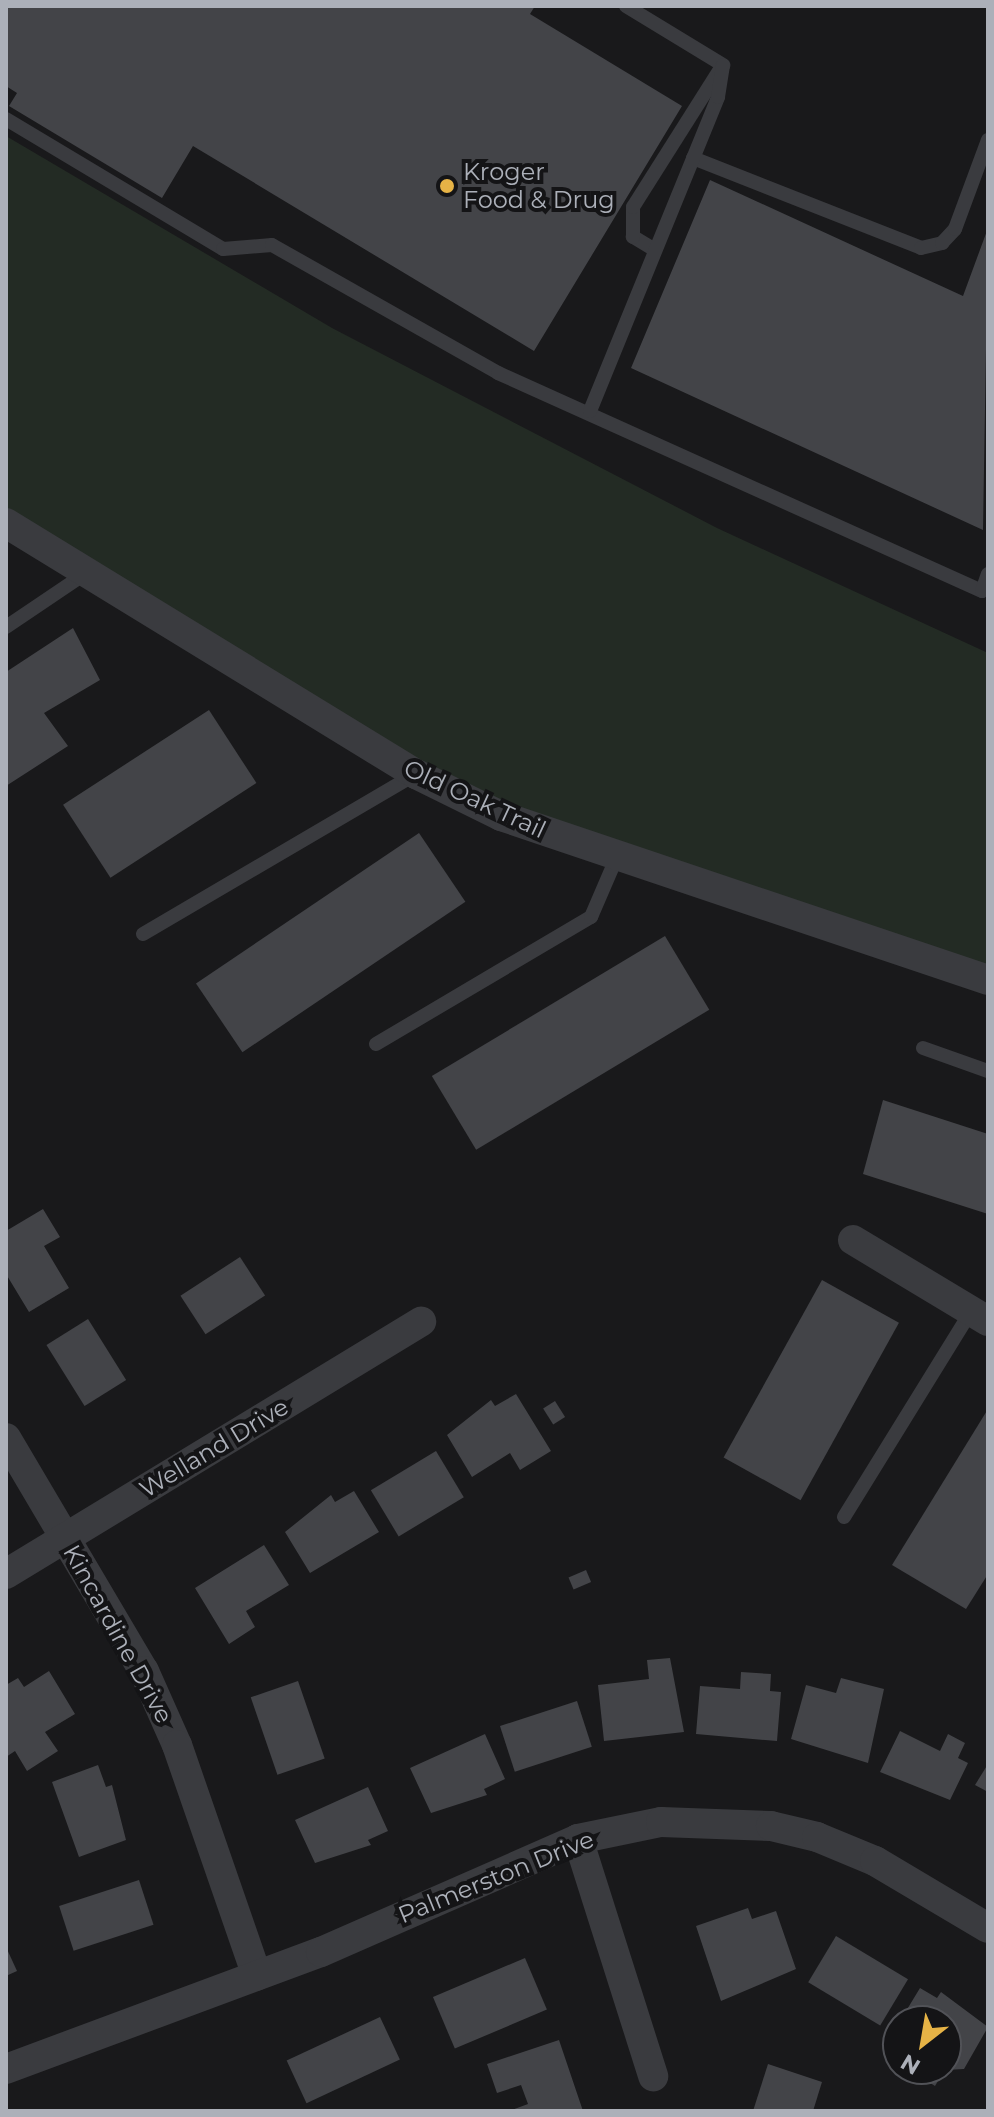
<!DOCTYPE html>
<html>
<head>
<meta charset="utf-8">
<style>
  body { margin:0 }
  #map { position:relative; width:994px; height:2117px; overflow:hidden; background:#19191b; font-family:Montserrat,sans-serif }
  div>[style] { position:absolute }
  .green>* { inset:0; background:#232b24 }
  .building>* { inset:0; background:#434448; transform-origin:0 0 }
  .lane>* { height:14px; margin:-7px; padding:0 7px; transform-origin:7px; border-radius:7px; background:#3a3b3f }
  .street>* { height:30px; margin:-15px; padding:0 15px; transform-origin:15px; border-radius:15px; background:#3a3b3f }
  .dots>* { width:22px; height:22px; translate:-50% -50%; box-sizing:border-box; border:4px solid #141416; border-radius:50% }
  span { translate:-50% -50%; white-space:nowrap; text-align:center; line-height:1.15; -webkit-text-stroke:8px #141416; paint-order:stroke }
  .poi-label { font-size:24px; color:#acb0b9 }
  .left { translate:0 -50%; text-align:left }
  .street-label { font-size:24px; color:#acb0b9 }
  .frame { position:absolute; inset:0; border:8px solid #acb0b9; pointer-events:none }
  .north { position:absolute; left:882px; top:2005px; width:80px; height:80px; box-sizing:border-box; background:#141416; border:2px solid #515257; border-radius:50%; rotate:211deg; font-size:22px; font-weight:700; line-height:32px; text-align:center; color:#acb0b9 }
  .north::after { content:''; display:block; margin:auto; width:28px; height:36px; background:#e6b346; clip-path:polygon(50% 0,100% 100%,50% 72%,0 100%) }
</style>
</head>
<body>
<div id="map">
  <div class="green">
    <i style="clip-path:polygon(6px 136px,332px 328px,717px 528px,988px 653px,988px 980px,501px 816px,6px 523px)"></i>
  </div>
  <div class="building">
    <i style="clip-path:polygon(6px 6px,535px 6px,530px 14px,682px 106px,534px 351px,193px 146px,162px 198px,9px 106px,17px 93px,6px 86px)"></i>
    <i style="clip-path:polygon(710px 180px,963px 296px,988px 228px,983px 530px,631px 368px)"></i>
    <i style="clip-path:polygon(73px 628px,100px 680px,44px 713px,68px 746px,6px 786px,6px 672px)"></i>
    <i style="left:209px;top:710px;width:87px;height:174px;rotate:57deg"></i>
    <i style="left:419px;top:833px;width:83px;height:269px;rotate:56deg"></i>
    <i style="left:665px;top:936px;width:86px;height:272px;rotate:59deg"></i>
    <i style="clip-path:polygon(883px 1100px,988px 1134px,988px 1214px,863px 1174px)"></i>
    <i style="clip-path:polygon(43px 1209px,60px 1237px,44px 1246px,69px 1288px,29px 1312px,6px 1274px,6px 1231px)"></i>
    <i style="left:240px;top:1257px;width:46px;height:71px;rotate:57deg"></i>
    <i style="left:822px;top:1280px;width:88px;height:203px;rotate:29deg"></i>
    <i style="left:88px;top:1319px;width:72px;height:49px;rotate:58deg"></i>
    <i style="clip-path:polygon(516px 1394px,551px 1451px,520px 1470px,510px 1453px,472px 1477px,447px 1435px,491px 1400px,495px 1406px)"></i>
    <i style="left:555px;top:1401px;width:19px;height:14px;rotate:58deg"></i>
    <i style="clip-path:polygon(988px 1409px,988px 1574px,966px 1609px,892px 1565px)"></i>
    <i style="left:436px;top:1451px;width:54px;height:76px;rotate:59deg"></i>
    <i style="clip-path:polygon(354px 1491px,379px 1532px,310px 1573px,285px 1532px,331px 1495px,335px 1502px)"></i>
    <i style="clip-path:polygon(264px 1545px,289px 1585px,246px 1611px,255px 1627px,229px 1644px,195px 1588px)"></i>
    <i style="left:586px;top:1570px;width:13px;height:19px;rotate:67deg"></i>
    <i style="clip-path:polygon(670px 1658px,684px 1732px,604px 1741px,598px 1685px,649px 1679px,647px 1660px)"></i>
    <i style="clip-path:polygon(49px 1671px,75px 1714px,45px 1732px,58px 1751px,27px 1771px,15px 1751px,6px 1757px,6px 1685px,18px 1678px,24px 1687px)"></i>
    <i style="clip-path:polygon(741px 1672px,771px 1674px,770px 1691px,781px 1692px,777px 1741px,696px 1734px,700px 1686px,740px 1689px)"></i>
    <i style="clip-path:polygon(841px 1678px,884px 1689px,868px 1763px,791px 1739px,806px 1685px,836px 1693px)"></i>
    <i style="left:298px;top:1681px;width:82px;height:50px;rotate:71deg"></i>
    <i style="left:577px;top:1701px;width:48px;height:81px;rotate:72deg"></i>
    <i style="clip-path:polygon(900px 1731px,940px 1751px,948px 1734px,965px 1743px,958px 1758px,968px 1763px,950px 1800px,880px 1772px)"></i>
    <i style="clip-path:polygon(485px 1734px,505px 1779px,484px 1789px,487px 1795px,431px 1813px,410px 1768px)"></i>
    <i style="clip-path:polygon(988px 1764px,988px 1792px,975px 1785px)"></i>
    <i style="clip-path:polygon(98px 1765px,106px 1787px,112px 1785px,126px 1840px,79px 1857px,52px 1782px)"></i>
    <i style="clip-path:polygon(368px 1787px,388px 1831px,368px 1840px,371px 1845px,315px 1863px,295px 1820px)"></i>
    <i style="left:139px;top:1880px;width:47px;height:84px;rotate:72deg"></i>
    <i style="clip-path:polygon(748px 1908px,752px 1919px,776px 1911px,796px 1969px,721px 2001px,696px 1926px)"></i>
    <i style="left:836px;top:1936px;width:84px;height:54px;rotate:31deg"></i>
    <i style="clip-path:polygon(6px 1947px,17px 1971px,6px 1976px)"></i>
    <i style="left:525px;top:1958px;width:56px;height:100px;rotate:67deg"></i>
    <i style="clip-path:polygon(920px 1988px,937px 1998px,941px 1992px,988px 2027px,964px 2069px,946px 2070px,946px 2021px,900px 2021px)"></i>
    <i style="left:380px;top:2017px;width:47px;height:103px;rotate:65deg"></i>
    <i style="clip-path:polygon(559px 2040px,583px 2111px,509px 2111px,528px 2104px,521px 2085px,497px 2093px,487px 2064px)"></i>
    <i style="clip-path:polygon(768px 2064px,822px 2082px,813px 2111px,753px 2111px)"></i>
    <i style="clip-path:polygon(908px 2069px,945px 2069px,935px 2086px)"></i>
  </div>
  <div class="lane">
    <i style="left:626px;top:6px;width:114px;rotate:31.3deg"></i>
    <i style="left:6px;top:119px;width:253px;rotate:30.9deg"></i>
    <i style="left:223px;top:249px;width:49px;rotate:-4.7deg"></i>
    <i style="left:272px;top:245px;width:260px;rotate:29.5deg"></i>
    <i style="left:498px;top:373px;width:531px;rotate:24.25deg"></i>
    <i style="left:982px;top:591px;width:18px;rotate:-71deg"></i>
    <i style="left:693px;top:158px;width:245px;rotate:21.5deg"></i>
    <i style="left:921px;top:248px;width:22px;rotate:-13deg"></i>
    <i style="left:942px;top:243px;width:19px;rotate:-47deg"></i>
    <i style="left:955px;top:229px;width:95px;rotate:-69.7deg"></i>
    <i style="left:655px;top:250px;width:26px;rotate:-149deg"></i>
    <i style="left:633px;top:237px;width:30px;rotate:-90deg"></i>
    <i style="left:633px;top:207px;width:165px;rotate:-57.7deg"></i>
    <i style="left:590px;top:411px;width:339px;rotate:-67.8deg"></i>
    <i style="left:718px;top:97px;width:32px;rotate:-81deg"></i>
    <i style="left:6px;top:627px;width:97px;rotate:-34deg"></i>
    <i style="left:143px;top:934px;width:316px;rotate:-30.4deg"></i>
    <i style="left:376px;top:1044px;width:250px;rotate:-30.6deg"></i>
    <i style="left:591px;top:917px;width:63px;rotate:-66.7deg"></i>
    <i style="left:923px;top:1048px;width:69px;rotate:19.5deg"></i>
    <i style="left:844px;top:1517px;width:242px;rotate:-58.3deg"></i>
  </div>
  <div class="street">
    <i style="left:6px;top:523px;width:481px;rotate:31.5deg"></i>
    <i style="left:416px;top:774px;width:95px;rotate:26.3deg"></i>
    <i style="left:501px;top:816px;width:514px;rotate:18.61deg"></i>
    <i style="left:853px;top:1240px;width:157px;rotate:31deg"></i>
    <i style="left:6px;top:1438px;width:271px;rotate:59.4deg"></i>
    <i style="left:144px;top:1671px;width:81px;rotate:66deg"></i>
    <i style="left:177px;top:1745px;width:244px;rotate:70.9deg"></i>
    <i style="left:6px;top:1574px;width:486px;rotate:-31.3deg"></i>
    <i style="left:578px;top:1839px;width:249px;rotate:72.4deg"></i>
    <i style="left:6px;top:2069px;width:336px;rotate:-20.4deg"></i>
    <i style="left:321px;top:1952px;width:281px;rotate:-23.7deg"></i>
    <i style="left:578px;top:1839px;width:85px;rotate:-11.6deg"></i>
    <i style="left:661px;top:1822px;width:110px;rotate:2.1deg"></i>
    <i style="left:771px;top:1826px;width:47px;rotate:13.4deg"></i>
    <i style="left:817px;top:1837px;width:63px;rotate:22.5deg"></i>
    <i style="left:875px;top:1861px;width:131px;rotate:30.7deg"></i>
  </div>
  <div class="dots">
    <i style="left:447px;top:186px;background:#e6b346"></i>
  </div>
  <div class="poi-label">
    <span class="left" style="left:463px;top:186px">Kroger<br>Food &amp; Drug</span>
  </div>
  <div class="street-label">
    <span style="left:475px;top:799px;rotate:25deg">Old Oak Trail</span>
    <span style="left:214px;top:1448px;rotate:-31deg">Welland Drive</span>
    <span style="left:118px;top:1634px;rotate:61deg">Kincardine Drive</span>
    <span style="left:496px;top:1877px;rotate:-22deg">Palmerston Drive</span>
  </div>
  <div class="frame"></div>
  <div class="north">N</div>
</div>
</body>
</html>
